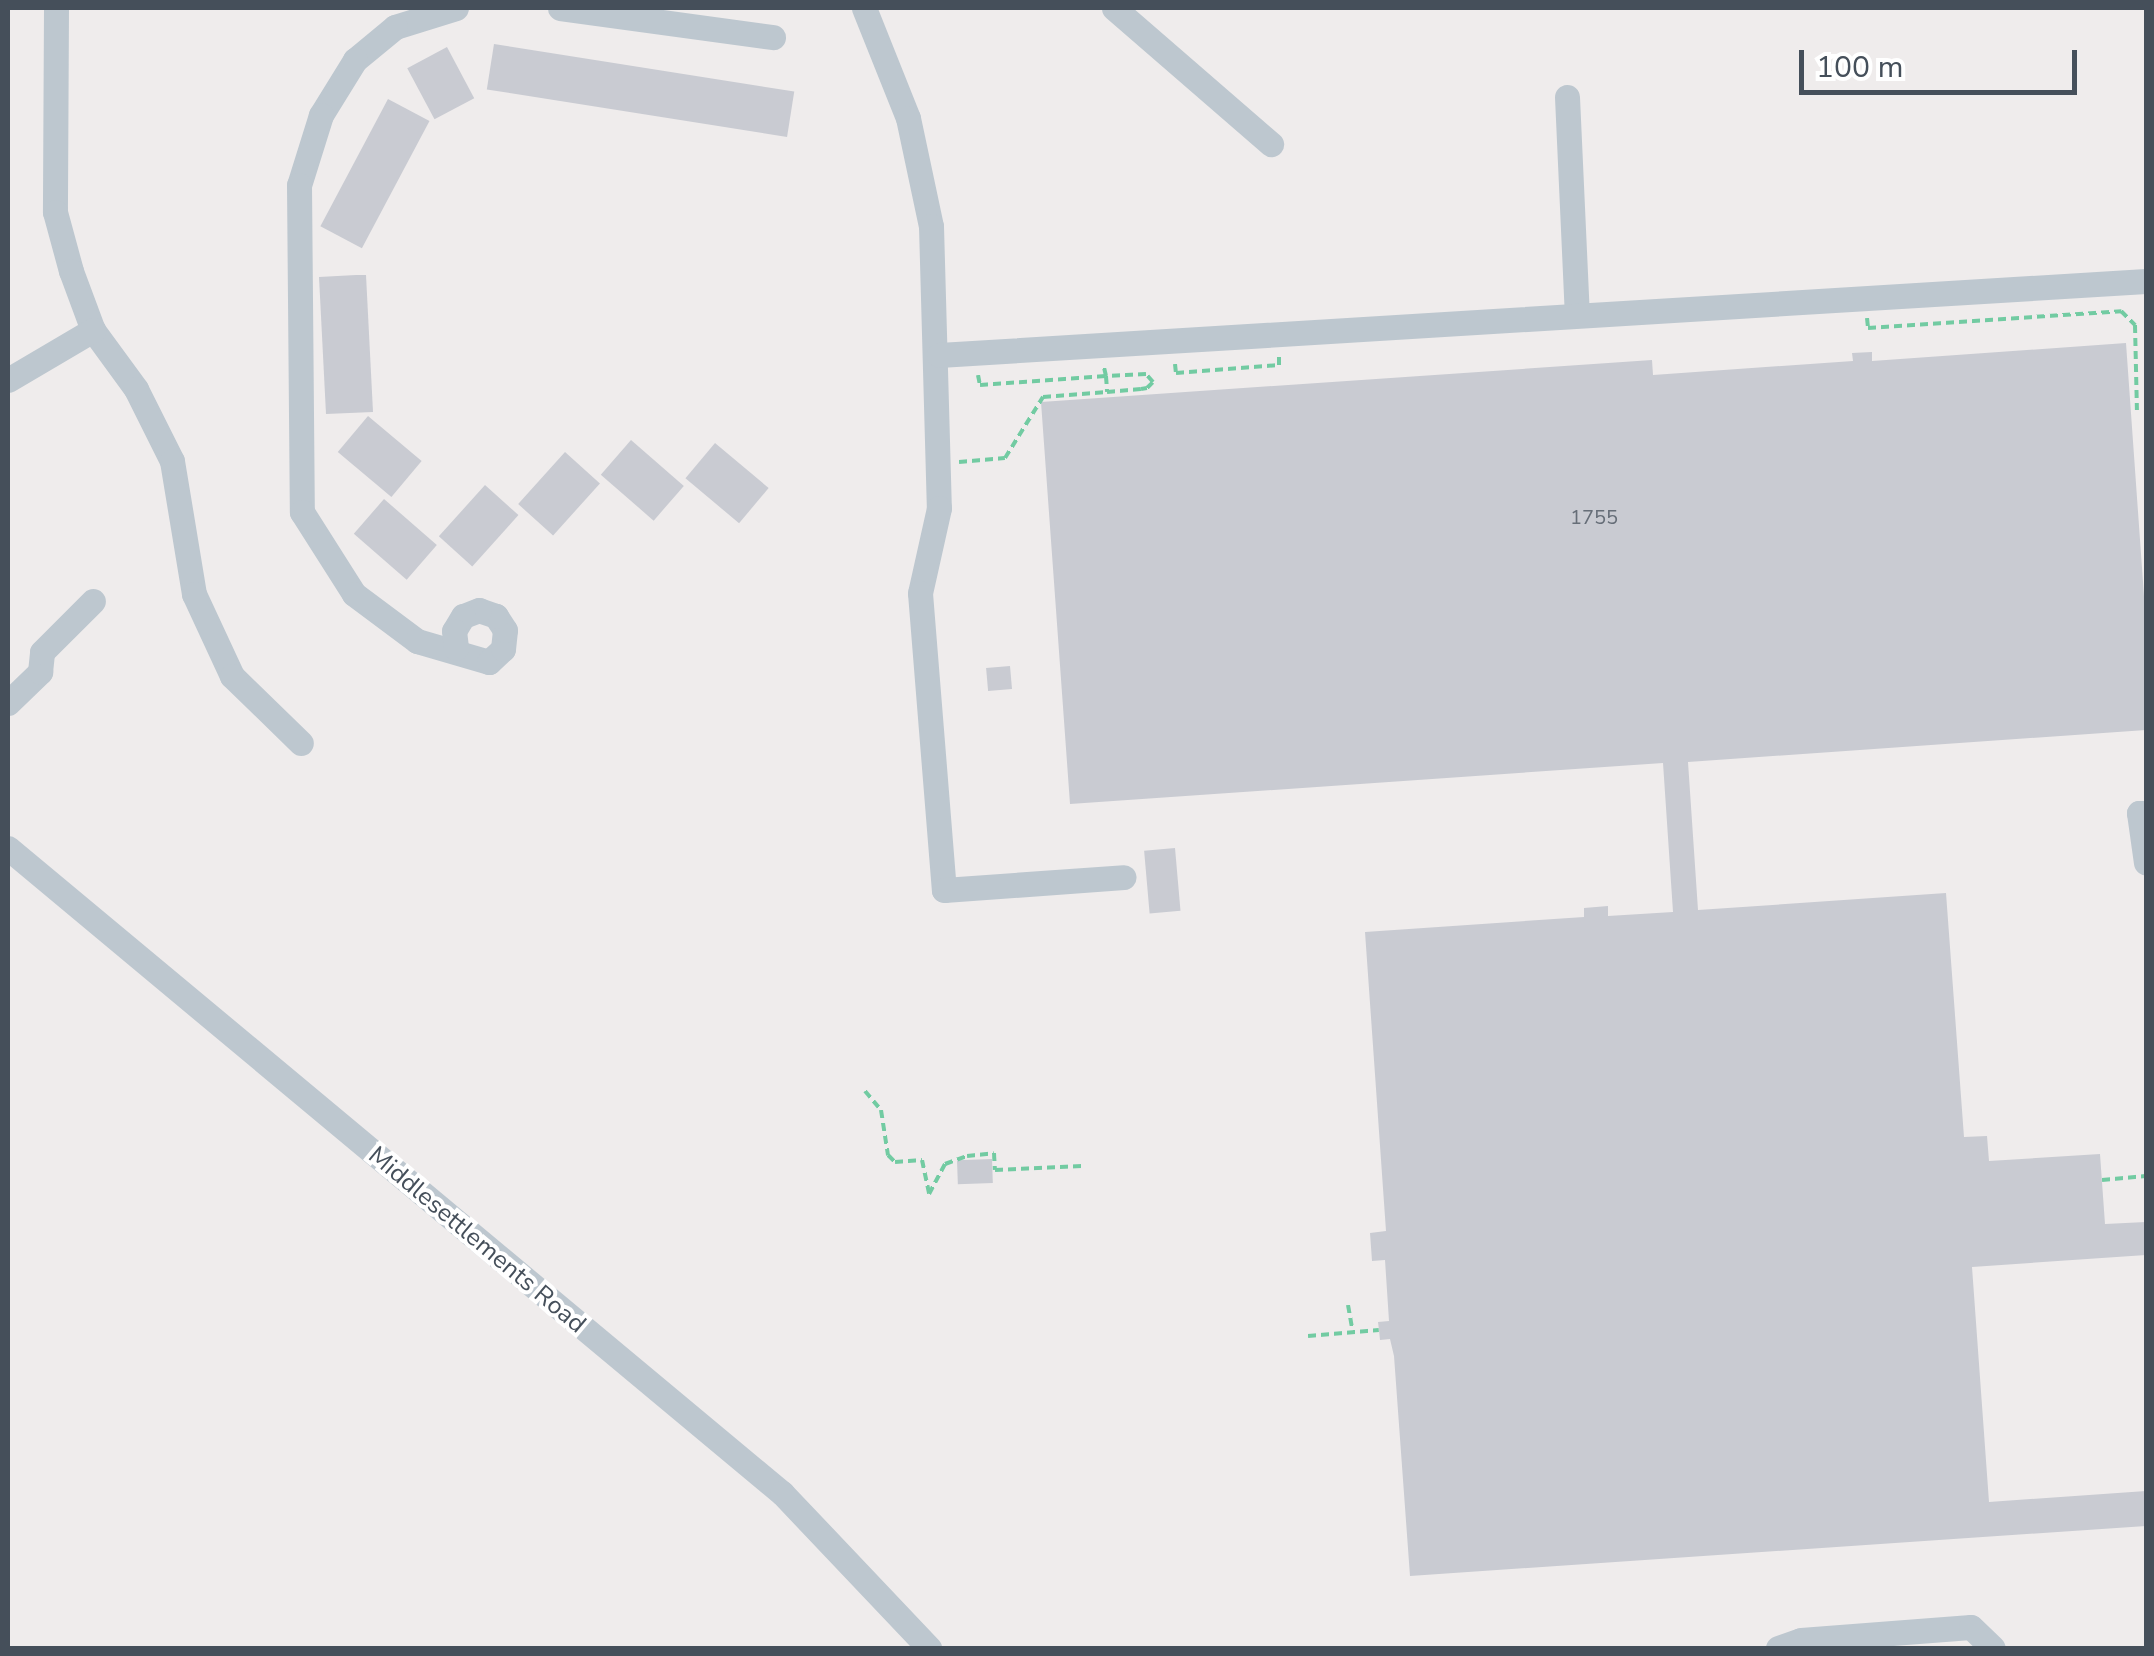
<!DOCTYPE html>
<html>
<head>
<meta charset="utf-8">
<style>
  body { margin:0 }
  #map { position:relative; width:2154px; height:1656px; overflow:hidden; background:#efecec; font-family:"Nunito Sans",sans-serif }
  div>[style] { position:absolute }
  .building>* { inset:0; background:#c9cbd2; transform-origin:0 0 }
  .path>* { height:4px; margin-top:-2px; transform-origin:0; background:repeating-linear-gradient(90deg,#72cba2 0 8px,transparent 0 13px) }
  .minor>* { height:25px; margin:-12.5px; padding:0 12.5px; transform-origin:12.5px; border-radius:12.5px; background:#bdc7cf }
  span { translate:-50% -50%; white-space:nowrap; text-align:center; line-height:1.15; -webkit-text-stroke:8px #fff; paint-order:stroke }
  .number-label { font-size:20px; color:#666e78 }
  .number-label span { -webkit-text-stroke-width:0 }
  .street-label { font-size:25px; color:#454f5a }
  .frame { position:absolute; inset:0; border:10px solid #454f5a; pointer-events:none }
  .scale { position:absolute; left:1799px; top:50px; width:278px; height:45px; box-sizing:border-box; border:5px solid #454f5a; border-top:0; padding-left:12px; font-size:30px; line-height:35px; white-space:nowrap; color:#454f5a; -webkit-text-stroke:8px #fff; paint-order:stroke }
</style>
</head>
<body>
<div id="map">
  <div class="building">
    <i style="left:494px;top:44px;width:304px;height:46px;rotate:9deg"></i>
    <i style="left:447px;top:47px;width:58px;height:45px;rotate:62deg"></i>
    <i style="left:388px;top:99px;width:47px;height:144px;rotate:28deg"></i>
    <i style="clip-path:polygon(356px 275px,366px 275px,373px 412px,326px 414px,319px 277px)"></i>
    <i style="clip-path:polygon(2126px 343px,2146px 624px,2146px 730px,1688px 762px,1698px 910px,1946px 893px,1964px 1137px,1987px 1136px,1989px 1161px,2100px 1154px,2105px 1224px,2146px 1222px,2146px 1255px,1972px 1267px,1989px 1502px,2146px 1491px,2146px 1526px,1410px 1576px,1394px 1356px,1390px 1339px,1380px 1340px,1379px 1330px,1378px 1322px,1389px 1321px,1385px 1260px,1372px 1261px,1370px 1233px,1386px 1231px,1365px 932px,1584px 917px,1584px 908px,1608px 906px,1608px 916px,1673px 912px,1663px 763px,1070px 804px,1041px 402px,1652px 360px,1653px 375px,1853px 361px,1852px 353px,1872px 352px,1872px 361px)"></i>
    <i style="left:368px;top:416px;width:70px;height:47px;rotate:40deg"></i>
    <i style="left:631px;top:440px;width:70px;height:46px;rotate:41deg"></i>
    <i style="left:715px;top:443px;width:70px;height:46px;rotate:40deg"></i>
    <i style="left:565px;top:452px;width:47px;height:70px;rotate:42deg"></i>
    <i style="left:485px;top:485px;width:45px;height:69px;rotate:42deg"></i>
    <i style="left:384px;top:499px;width:70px;height:46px;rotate:41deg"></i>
    <i style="left:1010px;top:666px;width:23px;height:24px;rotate:85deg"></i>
    <i style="left:1175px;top:848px;width:63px;height:31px;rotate:85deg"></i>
    <i style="left:992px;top:1159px;width:24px;height:35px;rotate:88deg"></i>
  </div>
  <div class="path">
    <i style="left:1867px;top:318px;width:10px;rotate:84deg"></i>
    <i style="left:1868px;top:328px;width:254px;rotate:-3.8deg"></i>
    <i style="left:2121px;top:311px;width:20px;rotate:45deg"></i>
    <i style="left:2135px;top:325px;width:85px;rotate:88.7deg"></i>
    <i style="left:1175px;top:364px;width:9px;rotate:84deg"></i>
    <i style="left:1176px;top:373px;width:103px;rotate:-4.4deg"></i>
    <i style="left:1279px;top:365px;width:8px;rotate:-90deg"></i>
    <i style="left:978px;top:375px;width:10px;rotate:79deg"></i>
    <i style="left:980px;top:385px;width:126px;rotate:-4.1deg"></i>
    <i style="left:1106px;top:376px;width:9px;rotate:-103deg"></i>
    <i style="left:959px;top:462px;width:46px;rotate:-5deg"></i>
    <i style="left:1005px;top:458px;width:72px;rotate:-58.1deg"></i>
    <i style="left:1043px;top:397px;width:64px;rotate:-4.5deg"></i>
    <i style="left:1107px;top:392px;width:34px;rotate:-5deg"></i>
    <i style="left:1141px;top:389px;width:6px;rotate:-9deg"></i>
    <i style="left:1147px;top:388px;width:8px;rotate:-45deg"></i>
    <i style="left:1153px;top:382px;width:11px;rotate:-131deg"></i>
    <i style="left:1146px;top:374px;width:40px;rotate:177.1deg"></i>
    <i style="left:1106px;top:376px;width:16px;rotate:86deg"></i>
    <i style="left:865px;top:1091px;width:25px;rotate:50deg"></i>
    <i style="left:881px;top:1110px;width:46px;rotate:81.2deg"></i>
    <i style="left:888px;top:1155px;width:10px;rotate:45deg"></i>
    <i style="left:895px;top:1162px;width:27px;rotate:-4deg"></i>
    <i style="left:922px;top:1160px;width:35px;rotate:78deg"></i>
    <i style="left:929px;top:1194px;width:34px;rotate:-62deg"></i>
    <i style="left:945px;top:1164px;width:23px;rotate:-20deg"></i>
    <i style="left:967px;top:1156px;width:27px;rotate:-6deg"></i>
    <i style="left:994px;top:1153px;width:17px;rotate:87deg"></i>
    <i style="left:995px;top:1170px;width:87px;rotate:-2.6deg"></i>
    <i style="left:2102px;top:1180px;width:44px;rotate:-5.2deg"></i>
    <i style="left:1348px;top:1305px;width:27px;rotate:80deg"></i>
    <i style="left:1308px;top:1336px;width:71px;rotate:-4.8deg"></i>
  </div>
  <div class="minor">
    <i style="left:56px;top:8px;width:204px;rotate:90.3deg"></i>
    <i style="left:55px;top:212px;width:61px;rotate:74.8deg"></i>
    <i style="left:71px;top:271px;width:63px;rotate:69.6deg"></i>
    <i style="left:93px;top:330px;width:73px;rotate:53.9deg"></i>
    <i style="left:136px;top:389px;width:80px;rotate:63.4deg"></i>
    <i style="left:172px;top:461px;width:135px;rotate:80.6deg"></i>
    <i style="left:194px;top:594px;width:90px;rotate:65.1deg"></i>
    <i style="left:232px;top:676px;width:96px;rotate:44.2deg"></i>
    <i style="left:456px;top:8px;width:64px;rotate:162.7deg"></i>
    <i style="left:395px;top:27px;width:52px;rotate:140.5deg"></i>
    <i style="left:355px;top:60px;width:65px;rotate:121.7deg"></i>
    <i style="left:321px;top:115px;width:73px;rotate:107.4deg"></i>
    <i style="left:299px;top:185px;width:327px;rotate:89.5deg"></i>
    <i style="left:302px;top:512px;width:97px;rotate:57.6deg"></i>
    <i style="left:354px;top:594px;width:79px;rotate:36.7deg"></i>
    <i style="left:417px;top:641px;width:75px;rotate:16.3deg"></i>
    <i style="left:489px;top:662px;width:19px;rotate:-43deg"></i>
    <i style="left:503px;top:649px;width:19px;rotate:-84deg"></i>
    <i style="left:505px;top:630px;width:17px;rotate:-123deg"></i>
    <i style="left:496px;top:616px;width:18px;rotate:-161deg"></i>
    <i style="left:479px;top:610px;width:17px;rotate:159deg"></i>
    <i style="left:463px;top:616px;width:17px;rotate:121deg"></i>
    <i style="left:454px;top:631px;width:17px;rotate:83deg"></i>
    <i style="left:560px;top:8px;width:215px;rotate:7.8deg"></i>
    <i style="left:864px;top:8px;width:118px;rotate:68.2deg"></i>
    <i style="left:908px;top:118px;width:110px;rotate:78deg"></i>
    <i style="left:931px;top:226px;width:282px;rotate:88.4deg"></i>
    <i style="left:939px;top:508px;width:87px;rotate:102.6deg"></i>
    <i style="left:920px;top:593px;width:298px;rotate:85.4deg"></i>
    <i style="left:944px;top:890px;width:180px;rotate:-4.1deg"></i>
    <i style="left:1114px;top:8px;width:208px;rotate:40.9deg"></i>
    <i style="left:1567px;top:97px;width:218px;rotate:87.4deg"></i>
    <i style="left:939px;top:355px;width:1209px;rotate:-3.51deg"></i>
    <i style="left:8px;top:380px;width:99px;rotate:-30.5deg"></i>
    <i style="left:8px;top:703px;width:45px;rotate:-44.1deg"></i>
    <i style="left:40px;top:672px;width:20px;rotate:-84deg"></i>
    <i style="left:42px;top:652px;width:72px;rotate:-45deg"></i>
    <i style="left:2146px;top:813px;width:7px;rotate:180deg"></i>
    <i style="left:2139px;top:813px;width:50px;rotate:82deg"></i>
    <i style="left:8px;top:848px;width:1008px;rotate:39.81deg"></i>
    <i style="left:782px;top:1493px;width:214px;rotate:46.5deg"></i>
    <i style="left:1778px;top:1648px;width:24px;rotate:-19deg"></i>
    <i style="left:1801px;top:1640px;width:170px;rotate:-4.4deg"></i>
    <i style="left:1971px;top:1627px;width:30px;rotate:44deg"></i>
  </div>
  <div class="number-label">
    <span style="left:1594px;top:517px">1755</span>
  </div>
  <div class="street-label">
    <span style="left:477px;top:1240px;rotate:40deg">Middlesettlements Road</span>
  </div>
  <div class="frame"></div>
  <div class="scale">100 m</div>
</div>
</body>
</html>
